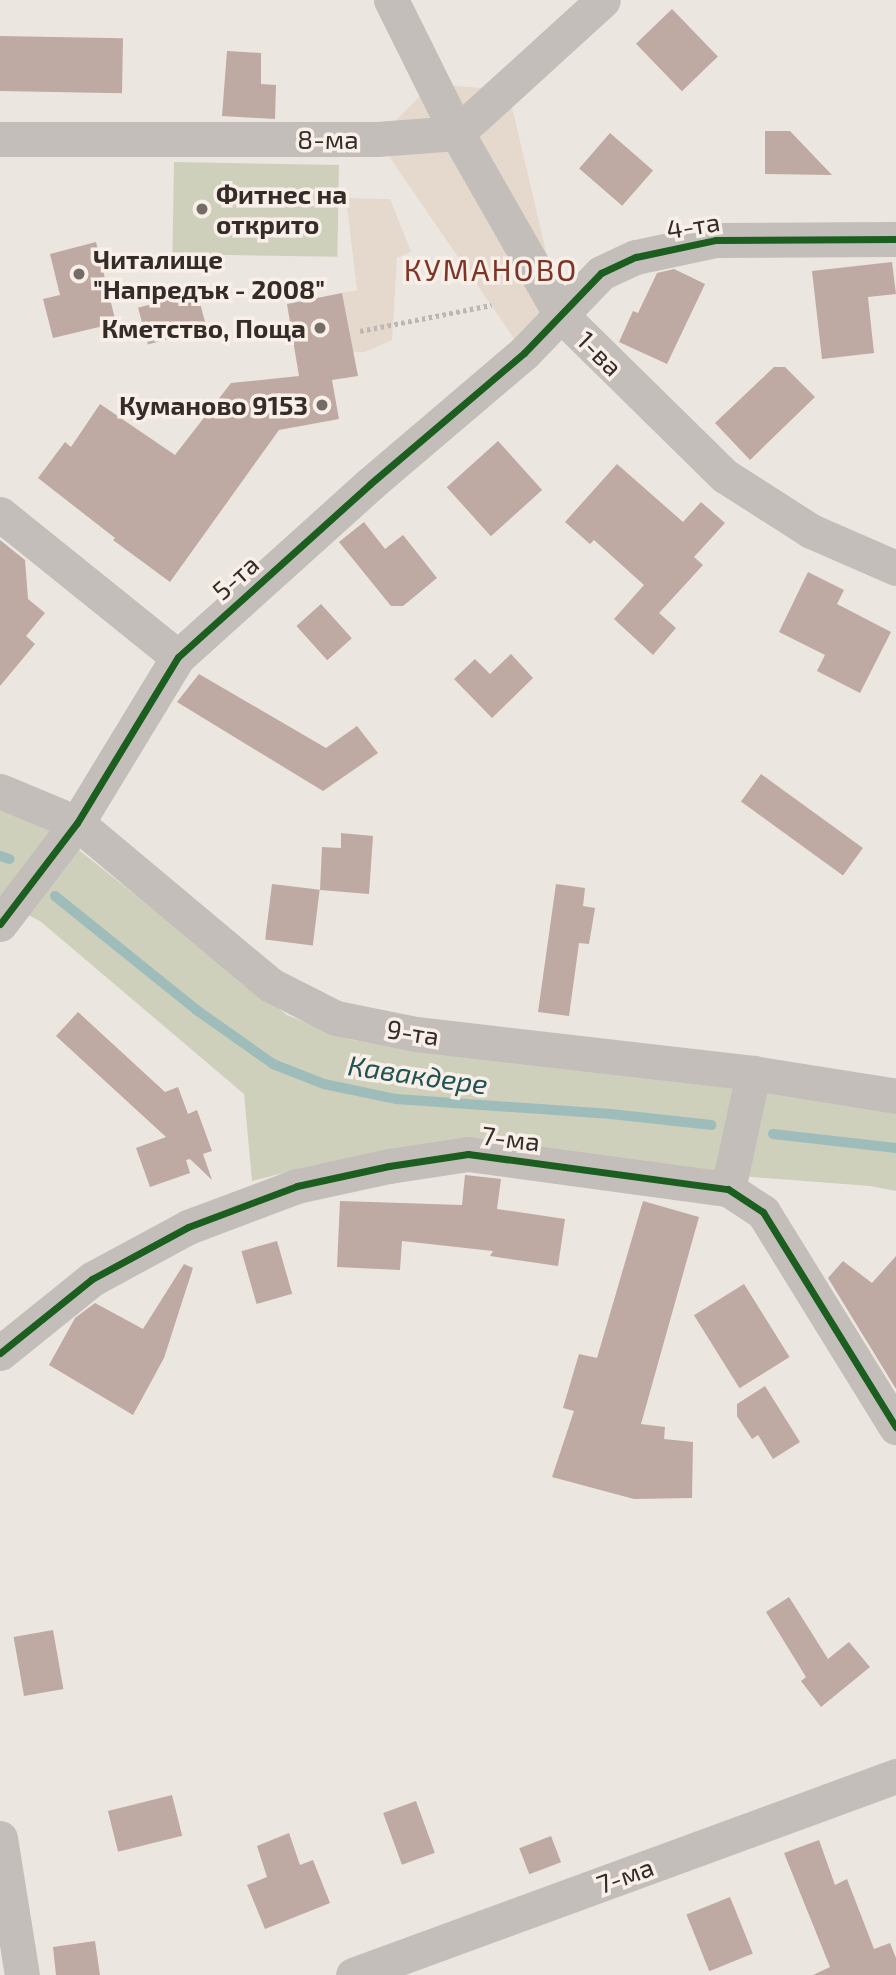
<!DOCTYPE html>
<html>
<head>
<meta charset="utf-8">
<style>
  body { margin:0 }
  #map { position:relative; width:896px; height:1975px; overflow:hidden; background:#ece6e0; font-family:"Exo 2",sans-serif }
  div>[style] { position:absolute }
  .green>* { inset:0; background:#ced0bb; transform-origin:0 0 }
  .plaza>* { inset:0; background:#e5d9ce }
  .stream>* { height:10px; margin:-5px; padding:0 5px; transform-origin:5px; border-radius:5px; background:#9ebdba }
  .building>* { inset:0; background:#bea9a3; transform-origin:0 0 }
  .path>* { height:4.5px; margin-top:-2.25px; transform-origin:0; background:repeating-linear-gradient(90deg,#bdb6b2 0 3.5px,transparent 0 7px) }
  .street>* { height:35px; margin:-17.5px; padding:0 17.5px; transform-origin:17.5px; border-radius:17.5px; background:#c4beba }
  .cycleway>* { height:7px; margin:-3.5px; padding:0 3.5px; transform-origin:3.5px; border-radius:3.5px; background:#1b5e20 }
  .dots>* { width:19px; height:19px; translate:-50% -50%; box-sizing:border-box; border:4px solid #f8efe8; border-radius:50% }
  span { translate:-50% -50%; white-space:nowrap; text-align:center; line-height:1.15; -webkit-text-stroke:7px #f8efe8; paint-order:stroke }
  .street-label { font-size:26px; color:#352b28 }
  .poi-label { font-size:26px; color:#352b28; font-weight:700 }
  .left { translate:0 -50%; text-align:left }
  .right { translate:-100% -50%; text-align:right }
  .water-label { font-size:28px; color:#215353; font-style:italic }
  .quarter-label { font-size:30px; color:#7e3527; letter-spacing:2px }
</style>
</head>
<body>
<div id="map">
  <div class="green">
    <i style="left:174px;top:162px;width:165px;height:92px;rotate:1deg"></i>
    <i style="clip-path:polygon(0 801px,46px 824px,287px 1015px,348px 1039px,398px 1048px,896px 1108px,896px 1191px,870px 1186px,752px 1177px,601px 1158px,314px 1165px,252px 1181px,244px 1094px,40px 921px,0 901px)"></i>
  </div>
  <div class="plaza">
    <i style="clip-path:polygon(432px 84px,508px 90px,561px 315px,524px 353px,377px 139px)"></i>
    <i style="clip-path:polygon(346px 198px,390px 199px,411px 252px,397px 258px,392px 340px,365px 352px,353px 352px,342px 293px,357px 290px)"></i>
  </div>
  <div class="stream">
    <i style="left:0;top:856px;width:10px;rotate:17deg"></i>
    <i style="left:55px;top:896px;width:184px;rotate:38.8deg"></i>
    <i style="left:198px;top:1011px;width:92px;rotate:35.2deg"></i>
    <i style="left:273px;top:1064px;width:55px;rotate:21.4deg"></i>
    <i style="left:324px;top:1084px;width:74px;rotate:11.8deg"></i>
    <i style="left:396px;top:1099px;width:216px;rotate:4deg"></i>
    <i style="left:611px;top:1114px;width:101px;rotate:6.3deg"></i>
    <i style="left:773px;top:1134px;width:124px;rotate:6.5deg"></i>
  </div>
  <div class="building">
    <i style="left:672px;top:9px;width:66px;height:50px;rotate:46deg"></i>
    <i style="left:0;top:36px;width:123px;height:55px;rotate:1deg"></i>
    <i style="clip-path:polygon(227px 51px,261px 53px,261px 84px,276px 85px,275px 119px,222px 116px)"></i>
    <i style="clip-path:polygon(765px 131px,790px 131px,832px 175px,765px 174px)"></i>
    <i style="left:610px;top:133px;width:57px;height:47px;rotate:41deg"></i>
    <i style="clip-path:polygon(96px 242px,116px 323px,53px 338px,43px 299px,60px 295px,50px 254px)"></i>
    <i style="clip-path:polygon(892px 262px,896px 294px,868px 297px,874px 353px,822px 359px,812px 271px)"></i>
    <i style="clip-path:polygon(674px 269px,705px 284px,667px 364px,619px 342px,633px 311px,638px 313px,657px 273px)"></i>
    <i style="left:197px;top:292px;width:38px;height:61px;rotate:75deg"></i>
    <i style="clip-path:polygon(342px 293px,358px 376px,332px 380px,339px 419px,279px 430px,170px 582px,113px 540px,115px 538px,38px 478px,65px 442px,71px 447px,100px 404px,175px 455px,231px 383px,299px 376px,287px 304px)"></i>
    <i style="clip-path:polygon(774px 367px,785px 367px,815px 397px,750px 460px,715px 423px)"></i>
    <i style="left:498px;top:441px;width:66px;height:69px;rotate:48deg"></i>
    <i style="clip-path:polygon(617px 464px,683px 522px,701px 502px,725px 523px,694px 557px,703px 565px,659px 613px,676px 628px,653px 655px,614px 619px,644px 585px,594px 540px,590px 544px,565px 522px)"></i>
    <i style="clip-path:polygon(364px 522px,385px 549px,403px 535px,437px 578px,403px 606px,391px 606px,339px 542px)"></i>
    <i style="clip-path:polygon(0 540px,25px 560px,28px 599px,45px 613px,26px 636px,35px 644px,0 686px)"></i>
    <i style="clip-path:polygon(808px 572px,844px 590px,837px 604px,891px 632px,860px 693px,817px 671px,825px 655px,779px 632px)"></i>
    <i style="left:321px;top:604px;width:46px;height:33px;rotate:48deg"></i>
    <i style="clip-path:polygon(511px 654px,533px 678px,492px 718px,454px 679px,475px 659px,490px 674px)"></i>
    <i style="clip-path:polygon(199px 674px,326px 748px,357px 726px,378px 753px,323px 791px,177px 702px)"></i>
    <i style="left:761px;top:774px;width:126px;height:34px;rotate:36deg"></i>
    <i style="clip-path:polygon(341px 833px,373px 836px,369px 894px,320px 890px,322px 847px,341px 848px)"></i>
    <i style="left:272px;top:884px;width:48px;height:56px;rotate:7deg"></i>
    <i style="clip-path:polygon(556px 884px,585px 888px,583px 906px,595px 908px,589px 944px,579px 943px,569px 1016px,538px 1012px)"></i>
    <i style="clip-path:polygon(78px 1012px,165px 1092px,178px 1087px,188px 1114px,197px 1110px,212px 1151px,203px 1154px,212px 1180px,190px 1159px,186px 1160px,190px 1173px,150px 1187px,136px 1148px,166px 1137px,56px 1036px)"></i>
    <i style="clip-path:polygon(465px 1175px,501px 1179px,497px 1209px,565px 1219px,558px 1266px,490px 1256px,493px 1251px,402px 1241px,400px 1270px,337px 1267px,340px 1201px,462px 1205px)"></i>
    <i style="clip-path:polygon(643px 1201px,699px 1217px,641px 1424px,665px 1427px,664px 1439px,693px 1442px,692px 1498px,634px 1499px,552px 1477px,574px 1411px,563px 1408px,579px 1354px,597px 1358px)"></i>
    <i style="left:277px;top:1241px;width:55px;height:37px;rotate:74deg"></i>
    <i style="clip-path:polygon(896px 1256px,896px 1389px,828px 1278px,843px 1261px,872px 1283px)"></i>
    <i style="clip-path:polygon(184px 1264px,193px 1268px,164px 1358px,133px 1415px,49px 1365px,75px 1318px,95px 1303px,143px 1329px)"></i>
    <i style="left:744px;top:1284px;width:86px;height:59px;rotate:58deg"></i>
    <i style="clip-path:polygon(765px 1386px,800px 1442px,773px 1459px,758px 1435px,752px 1439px,737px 1416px,737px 1404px)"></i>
    <i style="clip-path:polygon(789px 1597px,828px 1659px,849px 1642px,870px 1667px,821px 1707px,801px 1681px,806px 1677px,766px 1612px)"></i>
    <i style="left:53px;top:1630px;width:60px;height:40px;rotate:80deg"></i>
    <i style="left:172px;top:1795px;width:42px;height:66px;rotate:76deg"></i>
    <i style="left:416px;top:1801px;width:55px;height:35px;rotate:70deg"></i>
    <i style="clip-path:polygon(289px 1833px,300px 1865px,313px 1860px,330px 1903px,265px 1929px,247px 1885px,267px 1877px,257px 1846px)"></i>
    <i style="left:551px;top:1836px;width:28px;height:34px;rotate:69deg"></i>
    <i style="clip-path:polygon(819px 1840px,835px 1885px,847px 1879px,874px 1949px,890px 1943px,896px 1958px,896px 1975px,813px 1975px,830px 1967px,784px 1853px)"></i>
    <i style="left:730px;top:1897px;width:61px;height:47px;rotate:68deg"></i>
    <i style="clip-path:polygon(95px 1941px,100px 1975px,56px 1975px,53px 1947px)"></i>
  </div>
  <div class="path">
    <i style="left:360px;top:331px;width:134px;rotate:-11.2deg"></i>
  </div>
  <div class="street">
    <i style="left:391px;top:0;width:148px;rotate:63.6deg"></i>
    <i style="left:457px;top:133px;width:210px;rotate:60.3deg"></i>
    <i style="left:561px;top:315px;width:230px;rotate:44.5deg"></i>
    <i style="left:725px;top:476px;width:102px;rotate:32.6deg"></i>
    <i style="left:811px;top:531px;width:93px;rotate:23.5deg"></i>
    <i style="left:0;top:139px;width:377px"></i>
    <i style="left:377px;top:139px;width:80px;rotate:-4.3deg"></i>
    <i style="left:457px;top:133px;width:197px;rotate:-42.3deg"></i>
    <i style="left:0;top:514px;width:228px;rotate:38.8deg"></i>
    <i style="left:0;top:791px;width:83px;rotate:22.6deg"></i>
    <i style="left:77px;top:823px;width:253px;rotate:39.9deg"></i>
    <i style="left:271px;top:985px;width:73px;rotate:26.9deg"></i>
    <i style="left:336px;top:1018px;width:82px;rotate:11.3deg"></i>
    <i style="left:416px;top:1034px;width:339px;rotate:6.6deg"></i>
    <i style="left:753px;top:1073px;width:145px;rotate:9.1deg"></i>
    <i style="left:0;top:924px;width:127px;rotate:-52.7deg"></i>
    <i style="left:77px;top:823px;width:194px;rotate:-58.7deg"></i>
    <i style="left:178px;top:657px;width:258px;rotate:-42deg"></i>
    <i style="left:370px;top:484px;width:202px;rotate:-40.4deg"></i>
    <i style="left:524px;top:353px;width:111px;rotate:-46.1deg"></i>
    <i style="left:601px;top:273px;width:38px;rotate:-25deg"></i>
    <i style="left:636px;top:257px;width:82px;rotate:-12deg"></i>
    <i style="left:716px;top:240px;width:180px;rotate:-0.3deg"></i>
    <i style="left:728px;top:1189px;width:119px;rotate:-77.8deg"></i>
    <i style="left:0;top:1353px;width:118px;rotate:-38.8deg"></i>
    <i style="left:92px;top:1279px;width:109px;rotate:-28.4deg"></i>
    <i style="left:188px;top:1227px;width:116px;rotate:-20.6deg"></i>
    <i style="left:297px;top:1186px;width:94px;rotate:-12.3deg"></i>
    <i style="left:389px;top:1166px;width:80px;rotate:-8.6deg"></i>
    <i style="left:468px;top:1154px;width:262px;rotate:7.7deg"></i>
    <i style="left:728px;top:1189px;width:42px;rotate:33.3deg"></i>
    <i style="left:763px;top:1212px;width:253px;rotate:58.3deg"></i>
    <i style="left:0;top:1838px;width:139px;rotate:80.9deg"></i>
    <i style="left:353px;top:1975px;width:578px;rotate:-20.13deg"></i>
  </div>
  <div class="cycleway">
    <i style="left:0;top:924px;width:127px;rotate:-52.7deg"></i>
    <i style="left:77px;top:823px;width:194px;rotate:-58.7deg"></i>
    <i style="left:178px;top:657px;width:258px;rotate:-42deg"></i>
    <i style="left:370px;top:484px;width:202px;rotate:-40.4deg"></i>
    <i style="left:524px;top:353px;width:111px;rotate:-46.1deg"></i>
    <i style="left:601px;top:273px;width:38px;rotate:-25deg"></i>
    <i style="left:636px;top:257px;width:82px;rotate:-12deg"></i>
    <i style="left:716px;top:240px;width:180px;rotate:-0.3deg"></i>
    <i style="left:0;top:1353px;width:118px;rotate:-38.8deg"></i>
    <i style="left:92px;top:1279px;width:109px;rotate:-28.4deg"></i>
    <i style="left:188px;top:1227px;width:116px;rotate:-20.6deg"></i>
    <i style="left:297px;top:1186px;width:94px;rotate:-12.3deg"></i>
    <i style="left:389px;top:1166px;width:80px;rotate:-8.6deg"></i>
    <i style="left:468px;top:1154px;width:262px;rotate:7.7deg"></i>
    <i style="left:728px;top:1189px;width:42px;rotate:33.3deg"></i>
    <i style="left:763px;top:1212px;width:253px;rotate:58.3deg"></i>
  </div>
  <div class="dots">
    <i style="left:202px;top:209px;background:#756c68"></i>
    <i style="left:79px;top:274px;background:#756c68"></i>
    <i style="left:320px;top:328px;background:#756c68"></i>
    <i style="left:322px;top:405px;background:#756c68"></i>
  </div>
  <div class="street-label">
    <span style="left:328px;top:139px">8-ма</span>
    <span style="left:693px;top:225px;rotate:-9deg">4-та</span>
    <span style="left:600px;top:353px;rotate:45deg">1-ва</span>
    <span style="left:235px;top:577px;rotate:-42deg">5-та</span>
    <span style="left:413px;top:1032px;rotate:9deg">9-та</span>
    <span style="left:511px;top:1138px;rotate:7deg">7-ма</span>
    <span style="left:625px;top:1875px;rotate:-20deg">7-ма</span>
  </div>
  <div class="poi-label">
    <span class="left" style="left:216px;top:209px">Фитнес на<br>открито</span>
    <span class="left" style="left:93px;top:274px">Читалище<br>"Напредък - 2008"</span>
    <span class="right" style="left:306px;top:328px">Кметство, Поща</span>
    <span class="right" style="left:308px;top:405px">Куманово 9153</span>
  </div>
  <div class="water-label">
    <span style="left:418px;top:1074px;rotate:8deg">Кавакдере</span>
  </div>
  <div class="quarter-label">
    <span style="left:491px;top:269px">КУМАНОВО</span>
  </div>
</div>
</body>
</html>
